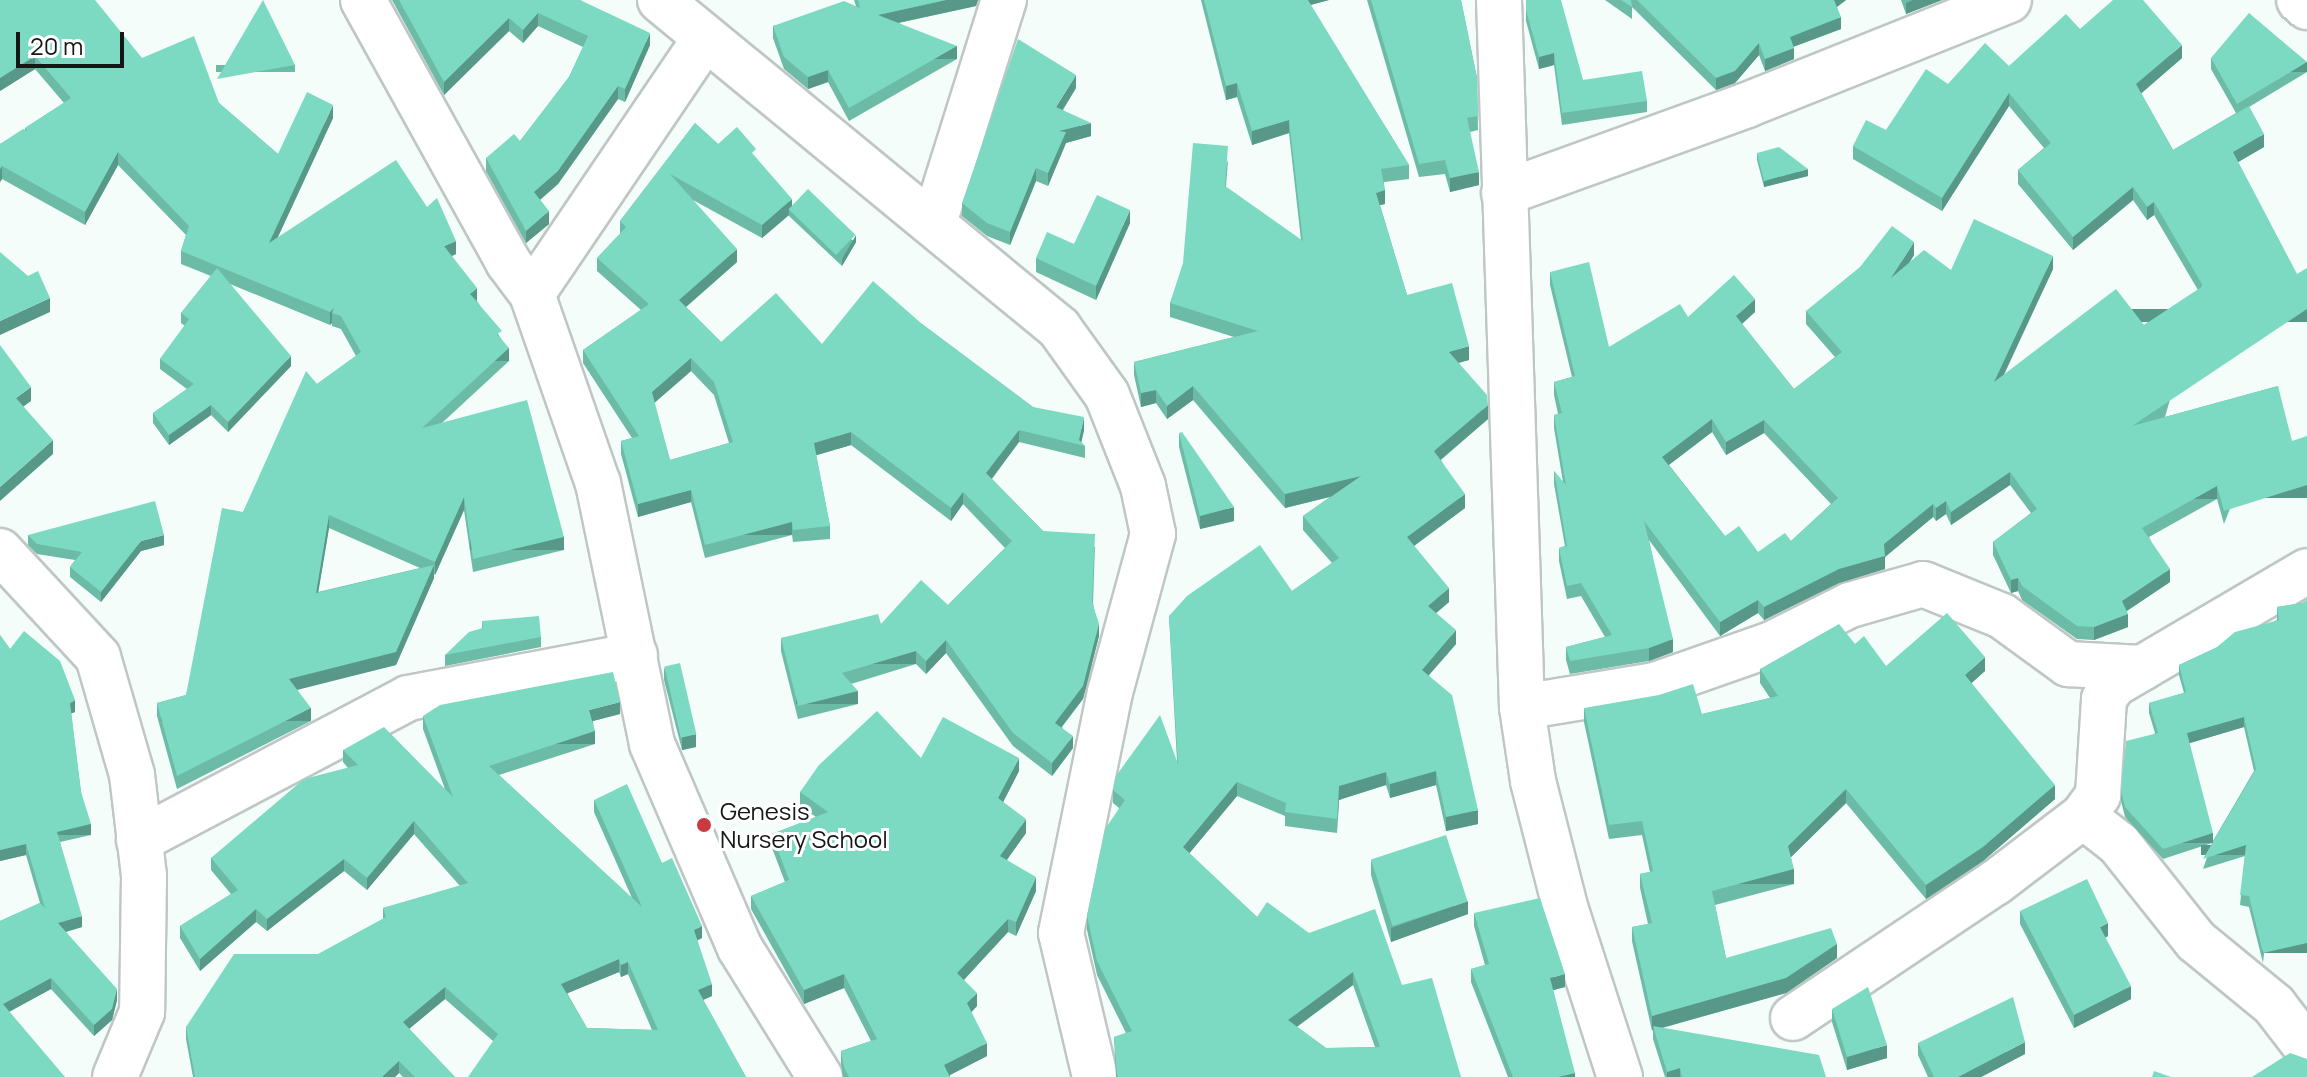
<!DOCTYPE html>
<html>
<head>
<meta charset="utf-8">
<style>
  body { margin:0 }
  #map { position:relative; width:2307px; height:1077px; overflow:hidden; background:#f4fdfa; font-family:Manrope,sans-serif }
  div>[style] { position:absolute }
  .roads { filter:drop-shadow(2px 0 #bfc7c5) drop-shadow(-2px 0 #bfc7c5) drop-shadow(0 2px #bfc7c5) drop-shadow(0 -2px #bfc7c5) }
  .minor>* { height:44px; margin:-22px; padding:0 22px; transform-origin:22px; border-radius:22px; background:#fff }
  .wall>* { inset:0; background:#6bbba7; transform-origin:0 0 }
  .shaded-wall>* { inset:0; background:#579888; transform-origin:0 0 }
  .building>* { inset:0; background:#7cd9c2; transform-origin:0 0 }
  .dots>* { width:22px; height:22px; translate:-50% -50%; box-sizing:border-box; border:4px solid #fff; border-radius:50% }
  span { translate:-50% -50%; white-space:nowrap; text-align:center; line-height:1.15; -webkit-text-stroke:6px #fff; paint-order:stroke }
  .poi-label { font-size:24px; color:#141716 }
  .left { translate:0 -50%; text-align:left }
  .scale { position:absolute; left:16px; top:32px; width:108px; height:36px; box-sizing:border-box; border:4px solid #141716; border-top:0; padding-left:10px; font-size:24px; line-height:28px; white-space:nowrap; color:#141716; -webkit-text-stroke:6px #fff; paint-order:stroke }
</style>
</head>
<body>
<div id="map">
  <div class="roads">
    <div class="minor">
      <i style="left:363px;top:0;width:299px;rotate:61deg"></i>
      <i style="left:508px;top:262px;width:40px;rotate:53deg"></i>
      <i style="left:532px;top:294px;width:200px;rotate:70.8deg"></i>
      <i style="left:598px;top:483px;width:267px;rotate:78.3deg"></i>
      <i style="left:652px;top:744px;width:222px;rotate:66.7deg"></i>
      <i style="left:740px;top:948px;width:152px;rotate:58.2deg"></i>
      <i style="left:660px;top:0;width:517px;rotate:39.42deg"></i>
      <i style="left:1059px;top:328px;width:82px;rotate:54.4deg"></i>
      <i style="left:1107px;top:395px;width:98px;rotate:68.4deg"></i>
      <i style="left:1143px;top:486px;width:49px;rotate:78.2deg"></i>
      <i style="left:1153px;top:534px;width:164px;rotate:105.2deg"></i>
      <i style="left:1110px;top:692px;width:246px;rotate:101.5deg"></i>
      <i style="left:1061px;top:933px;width:148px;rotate:76.7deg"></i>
      <i style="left:1499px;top:0;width:707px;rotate:88.14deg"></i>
      <i style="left:1522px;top:707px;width:75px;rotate:81.5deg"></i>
      <i style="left:1533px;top:781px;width:133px;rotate:75.7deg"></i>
      <i style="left:1566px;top:910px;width:176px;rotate:72.1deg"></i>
      <i style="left:2299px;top:0;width:11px;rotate:41deg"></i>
      <i style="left:1504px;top:193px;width:258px;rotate:-19.9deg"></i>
      <i style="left:1747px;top:105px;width:282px;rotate:-21.8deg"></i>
      <i style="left:934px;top:223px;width:234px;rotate:-72.6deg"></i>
      <i style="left:532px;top:294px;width:307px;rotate:-55.9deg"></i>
      <i style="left:0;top:551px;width:144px;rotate:47.2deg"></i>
      <i style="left:98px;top:657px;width:123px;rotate:73.9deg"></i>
      <i style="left:132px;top:775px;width:102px;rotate:83.2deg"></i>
      <i style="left:144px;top:876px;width:136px;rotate:90.8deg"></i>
      <i style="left:142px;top:1012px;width:70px;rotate:112.6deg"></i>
      <i style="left:1522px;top:707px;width:135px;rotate:-9.4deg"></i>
      <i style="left:1655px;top:685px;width:126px;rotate:-19.4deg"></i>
      <i style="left:1774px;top:643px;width:85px;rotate:-26.6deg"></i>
      <i style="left:1850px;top:605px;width:76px;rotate:-16deg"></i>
      <i style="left:1923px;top:584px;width:85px;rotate:22.1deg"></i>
      <i style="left:2002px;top:616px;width:82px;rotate:36deg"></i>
      <i style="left:2068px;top:664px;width:74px;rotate:3.1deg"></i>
      <i style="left:2083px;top:816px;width:46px;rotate:37.9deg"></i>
      <i style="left:2119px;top:844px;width:124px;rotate:51.6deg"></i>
      <i style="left:2196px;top:941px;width:101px;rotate:39.4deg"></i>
      <i style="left:2274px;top:1005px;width:54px;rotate:52.5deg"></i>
      <i style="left:139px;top:840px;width:304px;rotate:-27.8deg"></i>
      <i style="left:408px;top:698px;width:231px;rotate:-10.7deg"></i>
      <i style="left:1793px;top:1018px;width:243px;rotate:-33.8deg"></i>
      <i style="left:1995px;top:883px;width:111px;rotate:-37.3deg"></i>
      <i style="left:2083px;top:816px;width:26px;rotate:-54deg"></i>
      <i style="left:2098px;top:795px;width:96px;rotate:-86.4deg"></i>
      <i style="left:2104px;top:699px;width:17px;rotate:-57deg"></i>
      <i style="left:2113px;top:685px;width:225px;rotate:-30.4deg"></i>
    </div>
  </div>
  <div class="wall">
    <i style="clip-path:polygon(evenodd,0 0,142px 58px,219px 103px,278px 154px,333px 118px,278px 237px,456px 254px,452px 256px,477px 301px,502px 340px,509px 361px,442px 423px,564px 550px,473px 572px,464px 510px,435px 575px,434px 574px,434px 578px,396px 665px,297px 689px,311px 721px,177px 789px,157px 716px,157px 703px,186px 695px,243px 512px,317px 384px,356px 356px,341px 329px,332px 326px,332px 323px,330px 325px,230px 284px,291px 366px,228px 432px,211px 415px,169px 445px,153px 423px,153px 413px,187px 389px,160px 369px,160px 359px,185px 326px,181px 323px,181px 313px,211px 276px,181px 264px,181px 251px,186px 235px,118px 165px,85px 225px,2px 179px,0 182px,0 144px,25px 130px,25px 128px,64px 103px,35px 69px,0 91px,0 0,329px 528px,420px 568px,318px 592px,329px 528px)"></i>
    <i style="clip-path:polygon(392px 0,580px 0,650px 45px,625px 102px,618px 99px,558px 184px,540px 200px,549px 224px,526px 243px,486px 171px,486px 158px,520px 141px,569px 77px,583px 47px,538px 26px,523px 43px,509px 31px,444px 95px)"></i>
    <i style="clip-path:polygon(854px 0,978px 0,976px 6px,899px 23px,957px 59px,849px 121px,828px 82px,808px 89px,784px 69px,773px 38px,773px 26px,856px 6px)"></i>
    <i style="clip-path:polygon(evenodd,1201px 0,1329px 0,1310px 5px,1409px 165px,1409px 179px,1384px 182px,1385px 204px,1380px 205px,1407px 295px,1469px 360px,1459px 363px,1488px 419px,1441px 460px,1465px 508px,1414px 546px,1449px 602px,1436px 613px,1456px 644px,1429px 675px,1478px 824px,1446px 831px,1436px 785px,1390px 798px,1386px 785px,1339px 800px,1337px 833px,1285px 826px,1285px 816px,1237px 796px,1189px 853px,1257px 917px,1309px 933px,1402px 985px,1461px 1077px,1116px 1077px,1114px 1037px,1126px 1033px,1097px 975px,1087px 930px,1087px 916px,1119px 808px,1113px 803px,1113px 790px,1177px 761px,1169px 616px,1292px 591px,1332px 563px,1303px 530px,1303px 516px,1330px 497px,1285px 508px,1193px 400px,1167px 419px,1156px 403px,1141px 407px,1134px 375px,1134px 362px,1234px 337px,1170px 317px,1170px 303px,1228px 160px,1226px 187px,1301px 240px,1289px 133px,1252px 145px,1237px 97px,1226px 100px,1201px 0,1353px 985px,1375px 1047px,1326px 1048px,1297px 1027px,1353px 985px)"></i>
    <i style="clip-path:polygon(1367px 0,1461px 0,1477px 78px,1478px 130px,1470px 132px,1479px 185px,1450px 192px,1445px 174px,1419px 177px)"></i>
    <i style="clip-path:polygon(1526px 0,1583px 80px,1647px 101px,1647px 112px,1562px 125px,1554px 65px,1539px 69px,1526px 21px)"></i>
    <i style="clip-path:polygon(1605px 0,1846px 0,1837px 7px,1841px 29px,1793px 47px,1794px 59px,1765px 71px,1759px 55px,1735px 83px,1716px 90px,1632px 7px,1632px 19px)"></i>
    <i style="clip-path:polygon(1901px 0,1942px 0,1906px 14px)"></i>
    <i style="clip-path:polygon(evenodd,2080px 29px,2182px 58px,2141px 93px,2173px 150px,2236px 113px,2211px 69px,2211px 58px,2307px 72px,2249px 107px,2264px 147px,2238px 162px,2165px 417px,2278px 386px,2224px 524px,2217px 499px,2149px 537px,2170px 582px,2127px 611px,2128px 627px,2094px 640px,2077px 639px,2022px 600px,2018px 591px,2011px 593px,1993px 555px,1993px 542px,2031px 513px,2010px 485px,1951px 525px,1946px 514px,1936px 521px,1933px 517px,1885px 557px,1885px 569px,1839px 583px,1764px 620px,1758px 613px,1720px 636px,1649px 540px,1673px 652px,1649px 661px,1570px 674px,1566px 660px,1566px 647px,1605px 637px,1581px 596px,1567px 599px,1559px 561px,1559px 548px,1565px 546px,1554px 484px,1554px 471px,1563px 482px,1554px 428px,1554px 415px,1558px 414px,1554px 395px,1554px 382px,1572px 377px,1550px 285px,1550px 272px,1609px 347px,1688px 317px,1755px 312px,1742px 324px,1794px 389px,1835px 357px,1806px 324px,1806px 311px,1914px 255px,1910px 262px,1951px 270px,2053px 269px,2004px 375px,2144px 325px,2198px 290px,2154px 215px,2147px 220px,2133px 200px,2073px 250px,2018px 184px,2018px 170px,2044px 148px,2009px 106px,1942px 211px,1853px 159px,1853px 146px,1886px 130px,1948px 84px,2009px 66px,2080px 29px,1712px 432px,1726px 455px,1764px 433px,1831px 504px,1791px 541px,1758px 552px,1725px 536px,1669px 465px,1712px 432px)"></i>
    <i style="left:295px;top:65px;width:7px;height:79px;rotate:90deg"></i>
    <i style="clip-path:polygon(1076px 88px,1063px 110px,1091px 136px,1066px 143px,1048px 186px,1036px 181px,1010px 245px,987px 236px,962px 216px,962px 203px)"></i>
    <i style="clip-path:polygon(evenodd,695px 123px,718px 144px,756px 158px,792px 206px,856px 242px,842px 266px,789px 216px,789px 215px,762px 238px,693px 200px,737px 262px,686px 307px,721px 342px,822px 344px,922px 324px,1033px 407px,1084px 430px,1081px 442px,1085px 446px,1085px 458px,1019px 442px,992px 479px,1043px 531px,1095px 547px,1093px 603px,1099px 636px,1083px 699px,1062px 727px,1073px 748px,1052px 776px,1013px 746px,946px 653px,926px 674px,916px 664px,851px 684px,858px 704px,798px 719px,781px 651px,781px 638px,881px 624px,948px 605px,1005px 548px,963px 504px,951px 521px,851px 445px,816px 455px,830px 526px,830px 539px,793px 542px,792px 535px,705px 558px,691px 502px,638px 517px,621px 454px,621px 441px,632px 438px,583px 363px,583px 350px,641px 310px,597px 271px,597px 258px,620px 234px,620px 221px,695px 123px,691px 371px,714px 395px,729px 443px,670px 460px,654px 403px,691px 371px)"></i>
    <i style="clip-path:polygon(1757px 153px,1808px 176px,1764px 187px,1757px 160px)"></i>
    <i style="clip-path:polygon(1130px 223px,1096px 300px,1036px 272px,1036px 258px)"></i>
    <i style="clip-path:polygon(1179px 433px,1234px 521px,1200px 529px,1179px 447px)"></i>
    <i style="clip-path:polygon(28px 535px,164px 545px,141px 551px,101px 602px,70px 577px,70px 567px,75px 560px,37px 554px,28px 545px)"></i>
    <i style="clip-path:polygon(evenodd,2302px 603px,2263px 963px,2249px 907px,2240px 905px,2245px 856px,2203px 869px,2212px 843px,2163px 859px,2125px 817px,2121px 801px,2121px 791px,2155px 733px,2149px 713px,2149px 703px,2184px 693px,2179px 675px,2179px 665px,2277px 620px,2277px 607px,2302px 603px,2244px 727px,2254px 771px,2213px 841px,2189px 743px,2244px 727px)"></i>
    <i style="clip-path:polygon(482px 621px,541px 637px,541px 647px,445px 666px,445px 655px,482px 628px)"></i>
    <i style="clip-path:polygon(0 635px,10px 649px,75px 712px,71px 713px,81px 792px,91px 835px,60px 842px,82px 927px,66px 932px,117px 1000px,112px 1020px,94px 1036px,51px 989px,9px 1012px,0 1077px,0 921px,40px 903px,26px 855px,0 861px)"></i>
    <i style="clip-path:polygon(1855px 644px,1886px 666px,1985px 671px,1971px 683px,2055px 799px,1983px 861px,1926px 899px,1846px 803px,1791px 857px,1794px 884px,1715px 905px,1726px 958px,1837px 958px,1786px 993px,1662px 1028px,1826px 1077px,1665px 1077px,1653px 1039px,1653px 1030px,1652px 1031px,1632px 941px,1632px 927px,1648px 924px,1640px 888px,1640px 874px,1650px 872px,1642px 835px,1609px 839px,1584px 722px,1584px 708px,1702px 714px,1770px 698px,1760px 683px,1760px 669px)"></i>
    <i style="clip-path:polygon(664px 667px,696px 747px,682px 750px,664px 680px)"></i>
    <i style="clip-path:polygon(evenodd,620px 714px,593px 721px,595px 744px,499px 775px,632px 898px,594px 812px,594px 800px,662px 863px,702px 938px,697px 940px,712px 996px,703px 1000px,746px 1077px,493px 1041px,445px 999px,409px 1029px,455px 1077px,403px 1077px,399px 1073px,395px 1077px,193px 1077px,186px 1039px,186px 1027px,383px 919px,383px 908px,460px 886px,414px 834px,367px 890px,344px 871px,267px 931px,256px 922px,200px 971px,180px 938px,180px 926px,231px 894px,211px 870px,211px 858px,348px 768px,343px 762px,343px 750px,445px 789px,423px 729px,423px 716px,620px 714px,619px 972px,621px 977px,628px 974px,652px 1030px,587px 1028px,567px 993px,619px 972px)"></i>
    <i style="clip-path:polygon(921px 758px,1019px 771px,1003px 802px,1026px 833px,1007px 860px,1036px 891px,1016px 936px,1008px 932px,964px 980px,977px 1006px,971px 1012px,987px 1056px,950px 1075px,950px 1077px,843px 1077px,841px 1064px,841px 1051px,871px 1041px,844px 988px,804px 1004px,751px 909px,751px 896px,785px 882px,772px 848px,772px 834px,816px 817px,800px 806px,800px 792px)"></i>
    <i style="clip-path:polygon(1371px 861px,1468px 914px,1391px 942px,1371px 875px)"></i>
    <i style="clip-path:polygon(2020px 911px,2108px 936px,2105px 938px,2131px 999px,2074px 1028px,2020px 924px)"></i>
    <i style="clip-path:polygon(1474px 913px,1565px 987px,1553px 990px,1575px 1077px,1508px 1077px,1471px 982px,1471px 969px,1485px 965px,1474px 926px)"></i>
    <i style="clip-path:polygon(1832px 1009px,1887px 1058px,1847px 1070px,1832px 1022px)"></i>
    <i style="clip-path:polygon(1918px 1043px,2025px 1054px,1981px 1077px,1928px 1077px,1918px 1055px)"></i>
  </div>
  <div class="shaded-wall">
    <i style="clip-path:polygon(946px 0,978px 0,976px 6px,878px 27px,878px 15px)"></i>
    <i style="clip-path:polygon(1303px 0,1329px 0,1303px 7px)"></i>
    <i style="clip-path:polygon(1834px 0,1846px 0,1834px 9px)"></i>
    <i style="clip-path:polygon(1913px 0,1942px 0,1906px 14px,1906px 3px)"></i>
    <i style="clip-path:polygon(538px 13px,538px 26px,523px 43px,523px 30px)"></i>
    <i style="clip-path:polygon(1841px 17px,1841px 29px,1790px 48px,1790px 37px)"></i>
    <i style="clip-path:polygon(509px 18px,509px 31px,444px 95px,444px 82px)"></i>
    <i style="clip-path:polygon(650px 33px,650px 45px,625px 102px,625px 89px)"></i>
    <i style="clip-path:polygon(1759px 43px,1759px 55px,1735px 83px,1716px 90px,1716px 78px)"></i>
    <i style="clip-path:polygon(2182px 45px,2182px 58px,2136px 98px,2136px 84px)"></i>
    <i style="left:957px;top:46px;width:13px;height:125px;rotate:90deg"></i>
    <i style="clip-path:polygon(1794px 48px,1794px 59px,1765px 71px,1765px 59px)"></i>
    <i style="clip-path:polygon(1554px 53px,1554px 65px,1539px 69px,1539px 57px)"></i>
    <i style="clip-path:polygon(35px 56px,35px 69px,0 91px,0 78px)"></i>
    <i style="left:2307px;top:62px;width:10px;height:82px;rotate:90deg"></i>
    <i style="clip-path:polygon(828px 70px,828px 82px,808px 89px,808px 77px)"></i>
    <i style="clip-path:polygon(1076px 75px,1076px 88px,1056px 120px,1056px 107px)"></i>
    <i style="clip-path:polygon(1237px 83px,1237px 97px,1226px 100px,1226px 86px)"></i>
    <i style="clip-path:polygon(618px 86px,618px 99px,558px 184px,534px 205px,534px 192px)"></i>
    <i style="clip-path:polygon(2009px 93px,2009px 106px,1942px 211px,1942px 198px)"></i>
    <i style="clip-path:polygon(333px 105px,333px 118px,269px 256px,269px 243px)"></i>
    <i style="clip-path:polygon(1289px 120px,1289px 133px,1252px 145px,1252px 131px)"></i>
    <i style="clip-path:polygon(1091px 123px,1091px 136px,1066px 143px,1048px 186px,1048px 173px,1059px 131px)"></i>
    <i style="clip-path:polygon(2264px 134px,2264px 147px,2233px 165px,2233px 152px)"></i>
    <i style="clip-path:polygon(118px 152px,118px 165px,85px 225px,85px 212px)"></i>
    <i style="clip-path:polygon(2px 166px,2px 179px,0 182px,0 169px)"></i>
    <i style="clip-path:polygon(1036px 168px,1036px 181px,1010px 245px,1010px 232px)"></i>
    <i style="clip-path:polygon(1808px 169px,1808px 176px,1764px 187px,1764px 181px)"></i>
    <i style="clip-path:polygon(1479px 172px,1479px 185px,1450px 192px,1450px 178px)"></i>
    <i style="clip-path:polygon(2133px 187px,2133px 200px,2073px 250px,2073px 237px)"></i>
    <i style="clip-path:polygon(1385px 190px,1385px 204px,1376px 206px,1376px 193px)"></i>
    <i style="clip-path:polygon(792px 199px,792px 212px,789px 209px,789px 215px,762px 238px,762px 225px)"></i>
    <i style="clip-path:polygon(2154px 202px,2154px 215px,2147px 220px,2147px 207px)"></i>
    <i style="clip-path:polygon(1130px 210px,1130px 223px,1096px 300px,1096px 286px)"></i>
    <i style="clip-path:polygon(549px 211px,549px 224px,526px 243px,526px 231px)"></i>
    <i style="clip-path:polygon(856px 235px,856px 242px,842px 266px,842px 259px)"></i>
    <i style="clip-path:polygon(456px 241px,456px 254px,444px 259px,444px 246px)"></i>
    <i style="clip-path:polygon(1914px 242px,1914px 255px,1891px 291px,1891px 278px)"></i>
    <i style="clip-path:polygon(737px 249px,737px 262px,679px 313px,679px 300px)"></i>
    <i style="clip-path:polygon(2053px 256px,2053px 269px,1994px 395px,1994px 382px)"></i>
    <i style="clip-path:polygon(477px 288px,477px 301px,470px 294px)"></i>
    <i style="clip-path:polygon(50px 298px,50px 312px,0 335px,0 321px)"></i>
    <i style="clip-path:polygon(1755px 299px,1755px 312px,1736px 329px,1736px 316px)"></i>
    <i style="clip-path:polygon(334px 308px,332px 313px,332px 323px,330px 325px,330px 312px)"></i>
    <i style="left:2307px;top:309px;width:13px;height:211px;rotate:90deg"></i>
    <i style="clip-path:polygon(1469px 346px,1469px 360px,1449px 365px,1449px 352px)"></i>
    <i style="left:509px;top:348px;width:13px;height:118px;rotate:90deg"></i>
    <i style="clip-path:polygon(291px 356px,291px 366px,228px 432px,228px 422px)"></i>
    <i style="clip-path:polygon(691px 358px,691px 371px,652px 405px,652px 392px)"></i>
    <i style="clip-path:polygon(1193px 386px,1193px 400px,1167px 419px,1167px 406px)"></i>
    <i style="clip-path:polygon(31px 387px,31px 401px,16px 412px,16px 398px)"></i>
    <i style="clip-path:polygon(1156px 390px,1156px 403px,1141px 407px,1141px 393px)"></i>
    <i style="clip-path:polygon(211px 405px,211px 415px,169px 445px,169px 435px)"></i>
    <i style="clip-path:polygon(1488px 405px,1488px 419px,1434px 465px,1434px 451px)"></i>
    <i style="clip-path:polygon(1084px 417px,1084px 430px,1081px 444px,1079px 440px)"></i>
    <i style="clip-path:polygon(1712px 419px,1712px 432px,1662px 470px,1662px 457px)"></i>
    <i style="clip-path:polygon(1764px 420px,1764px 433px,1726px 455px,1726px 442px)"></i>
    <i style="clip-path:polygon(1019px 430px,1019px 442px,986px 486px,986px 473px)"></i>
    <i style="clip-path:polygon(851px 432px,851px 445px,814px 456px,814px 443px)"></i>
    <i style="clip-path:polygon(53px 440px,53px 454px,0 501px,0 487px)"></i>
    <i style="clip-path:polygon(2010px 472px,2010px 485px,1951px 525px,1951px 512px)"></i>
    <i style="clip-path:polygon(1361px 476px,1361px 489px,1285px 508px,1285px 494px)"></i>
    <i style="left:2307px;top:485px;width:13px;height:87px;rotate:90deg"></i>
    <i style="left:2217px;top:486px;width:13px;height:86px;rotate:90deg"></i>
    <i style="clip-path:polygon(691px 490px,691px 502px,638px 517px,638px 504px)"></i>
    <i style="clip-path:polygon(963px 492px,963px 504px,951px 521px,951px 508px)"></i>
    <i style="clip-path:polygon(1465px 494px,1465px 508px,1407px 551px,1407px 537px)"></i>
    <i style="clip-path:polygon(464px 497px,464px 510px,435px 575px,435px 562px)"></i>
    <i style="clip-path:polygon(1946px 501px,1946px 514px,1936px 521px,1936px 508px)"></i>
    <i style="clip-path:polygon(1933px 504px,1933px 517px,1885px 557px,1885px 569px,1839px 583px,1764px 620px,1764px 607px,1884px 544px)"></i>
    <i style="clip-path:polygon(1234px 507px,1234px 521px,1200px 529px,1200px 516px)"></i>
    <i style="clip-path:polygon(329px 515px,329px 528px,316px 606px,316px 593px)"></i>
    <i style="left:792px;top:522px;width:13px;height:90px;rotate:90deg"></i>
    <i style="clip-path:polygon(164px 535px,164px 545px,141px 551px,101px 602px,101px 592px,141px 541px)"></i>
    <i style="left:564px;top:537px;width:13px;height:94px;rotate:90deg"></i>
    <i style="clip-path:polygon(434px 565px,434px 578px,396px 665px,289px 692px,289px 679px)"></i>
    <i style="clip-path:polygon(2170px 569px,2170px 582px,2122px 614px,2122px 601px)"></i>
    <i style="clip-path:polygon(2018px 578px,2018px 591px,2011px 593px,2011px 580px)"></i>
    <i style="clip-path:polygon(1449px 588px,1449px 602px,1428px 620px,1428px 606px)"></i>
    <i style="clip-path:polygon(1758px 600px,1758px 613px,1720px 636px,1720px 622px)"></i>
    <i style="clip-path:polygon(2128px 614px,2128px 627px,2094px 640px,2094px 627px)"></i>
    <i style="clip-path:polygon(1099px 624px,1099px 636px,1083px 699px,1055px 735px,1055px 723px)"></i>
    <i style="clip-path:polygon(1456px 630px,1456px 644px,1422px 683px,1422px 670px)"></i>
    <i style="clip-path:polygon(1673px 639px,1673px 652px,1649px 661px,1649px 648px)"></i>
    <i style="clip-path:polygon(946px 640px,946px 653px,926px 674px,926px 661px)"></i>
    <i style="left:916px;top:651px;width:13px;height:77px;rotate:90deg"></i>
    <i style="clip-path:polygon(1985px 657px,1985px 671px,1965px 689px,1965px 675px)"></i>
    <i style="left:858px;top:691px;width:13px;height:62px;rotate:90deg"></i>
    <i style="clip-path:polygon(75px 700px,75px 712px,70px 714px,70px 703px)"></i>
    <i style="clip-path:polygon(620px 702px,620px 714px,589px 722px,589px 710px)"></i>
    <i style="left:311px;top:708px;width:13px;height:150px;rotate:90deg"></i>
    <i style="clip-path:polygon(2244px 717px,2244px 727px,2187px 744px,2187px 733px)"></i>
    <i style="left:595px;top:731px;width:13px;height:112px;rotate:90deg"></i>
    <i style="clip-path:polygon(696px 734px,696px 747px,682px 750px,682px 737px)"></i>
    <i style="clip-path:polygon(1073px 736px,1073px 748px,1052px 776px,1052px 763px)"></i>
    <i style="clip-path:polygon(1019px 758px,1019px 771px,998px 812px,998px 798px)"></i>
    <i style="clip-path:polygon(1436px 771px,1436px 785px,1390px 798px,1390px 784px)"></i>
    <i style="clip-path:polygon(1386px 772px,1386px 785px,1339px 800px,1337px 833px,1339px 786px)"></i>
    <i style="clip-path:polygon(1237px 782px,1237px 796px,1183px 861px,1183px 847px)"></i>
    <i style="clip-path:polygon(2055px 785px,2055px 799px,1983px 861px,1926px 899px,1926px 885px)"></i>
    <i style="clip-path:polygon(1846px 789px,1846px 803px,1788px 860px,1788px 846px)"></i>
    <i style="clip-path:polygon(1478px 810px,1478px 824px,1446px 831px,1446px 817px)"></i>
    <i style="clip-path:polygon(1026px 819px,1026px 833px,1000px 869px,1000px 856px)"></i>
    <i style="clip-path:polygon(414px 821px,414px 834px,367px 890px,367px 878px)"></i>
    <i style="left:91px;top:824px;width:11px;height:35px;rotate:90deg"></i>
    <i style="left:2213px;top:833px;width:10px;height:52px;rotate:90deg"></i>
    <i style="clip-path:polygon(26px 844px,26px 855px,0 861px,0 850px)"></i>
    <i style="left:2246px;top:845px;width:10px;height:45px;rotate:90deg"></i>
    <i style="clip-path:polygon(344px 859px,344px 871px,267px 931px,267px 919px)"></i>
    <i style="left:1794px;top:869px;width:15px;height:85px;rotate:90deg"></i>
    <i style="clip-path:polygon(1036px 877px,1036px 891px,1016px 936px,1016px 922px)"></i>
    <i style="clip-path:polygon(1468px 901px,1468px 914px,1391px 942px,1391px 928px)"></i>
    <i style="clip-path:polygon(256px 909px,256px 922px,200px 971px,200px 959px)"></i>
    <i style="clip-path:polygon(82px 916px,82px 927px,58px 934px,58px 923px)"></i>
    <i style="clip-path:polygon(1008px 919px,1008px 932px,957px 987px,957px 973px)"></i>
    <i style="clip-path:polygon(2108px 923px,2108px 936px,2100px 940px,2100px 927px)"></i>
    <i style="clip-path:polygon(702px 926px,702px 938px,694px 942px,694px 930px)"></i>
    <i style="left:2307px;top:943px;width:10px;height:45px;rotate:90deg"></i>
    <i style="clip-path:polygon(1837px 944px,1837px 958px,1786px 993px,1654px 1030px,1653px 1026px,1652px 1031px,1652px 1016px)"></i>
    <i style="clip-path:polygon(619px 959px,619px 972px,561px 996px,561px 984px)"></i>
    <i style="clip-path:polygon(628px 962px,628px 974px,621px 977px,621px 965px)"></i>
    <i style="clip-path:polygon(1353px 972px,1353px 985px,1288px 1033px,1288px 1020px)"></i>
    <i style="clip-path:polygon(844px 974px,844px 988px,804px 1004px,804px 990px)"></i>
    <i style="clip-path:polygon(1565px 974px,1565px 987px,1550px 991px,1550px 978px)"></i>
    <i style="clip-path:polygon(51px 978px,51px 989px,3px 1015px,3px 1004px)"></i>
    <i style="clip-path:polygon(712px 984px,712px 996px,698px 1002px,698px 990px)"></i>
    <i style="clip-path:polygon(2131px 986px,2131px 999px,2074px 1028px,2074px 1015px)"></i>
    <i style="clip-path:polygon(445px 987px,445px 999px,403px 1034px,403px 1022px)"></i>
    <i style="clip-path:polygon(117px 989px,117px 1000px,112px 1020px,94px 1036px,94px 1025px)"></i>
    <i style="clip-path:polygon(977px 993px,977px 1006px,967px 1017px,967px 1003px)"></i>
    <i style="clip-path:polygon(2025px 1042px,2025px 1054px,1981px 1077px,1958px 1077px)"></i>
    <i style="clip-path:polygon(987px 1043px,987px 1056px,946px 1077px,944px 1065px)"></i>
    <i style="clip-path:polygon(1887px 1045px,1887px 1058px,1847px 1070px,1847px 1057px)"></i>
    <i style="clip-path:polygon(399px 1061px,399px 1073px,395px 1077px,382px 1077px)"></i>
    <i style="clip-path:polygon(1680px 1068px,1680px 1077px,1667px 1077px,1667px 1072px)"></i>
    <i style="clip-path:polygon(1575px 1073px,1575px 1077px,1558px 1077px)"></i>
  </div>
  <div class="building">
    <i style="clip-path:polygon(0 0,95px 0,142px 58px,194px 36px,219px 103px,278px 154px,307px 92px,333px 105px,269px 243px,396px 160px,427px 207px,437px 198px,456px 241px,444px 246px,477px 288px,470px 294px,502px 331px,497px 334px,509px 348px,422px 428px,527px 400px,564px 537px,473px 559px,464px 497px,435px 562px,329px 515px,316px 593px,434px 565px,396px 652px,289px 679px,311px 708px,177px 776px,157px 703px,186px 695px,222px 508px,243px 512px,306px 371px,317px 384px,361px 352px,341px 316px,332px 313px,334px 308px,330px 312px,181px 251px,189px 226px,118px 152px,85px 212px,2px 166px,0 169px,0 144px,23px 129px,28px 131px,25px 128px,71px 98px,35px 56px,0 78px)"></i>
    <i style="clip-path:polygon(263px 0,295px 65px,217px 79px)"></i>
    <i style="clip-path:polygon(399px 0,580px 0,650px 33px,625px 89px,618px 86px,558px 171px,534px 192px,549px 211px,526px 231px,486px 158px,514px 134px,520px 141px,569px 77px,588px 36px,538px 13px,523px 30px,509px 18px,444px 82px)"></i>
    <i style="clip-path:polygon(858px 0,946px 0,878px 15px,957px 46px,849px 108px,828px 70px,808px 77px,784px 57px,773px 26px,844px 1px,860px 8px)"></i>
    <i style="clip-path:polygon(evenodd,1204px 0,1308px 0,1409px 165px,1381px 169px,1385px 190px,1376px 193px,1407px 295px,1452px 283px,1469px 346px,1449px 352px,1487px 395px,1488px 405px,1434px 451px,1465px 494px,1407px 537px,1449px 588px,1428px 606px,1456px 630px,1422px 670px,1452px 695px,1478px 810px,1446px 817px,1436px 771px,1390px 784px,1386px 772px,1339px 786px,1337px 819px,1285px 812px,1286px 803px,1237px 782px,1183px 847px,1257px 917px,1267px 902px,1309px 933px,1375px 909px,1402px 985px,1432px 978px,1461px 1077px,1118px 1077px,1117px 1074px,1114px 1037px,1132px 1031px,1097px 961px,1087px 916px,1105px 829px,1125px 800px,1113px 790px,1116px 776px,1160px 715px,1178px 764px,1169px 616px,1187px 596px,1260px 545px,1292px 591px,1339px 558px,1303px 516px,1361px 476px,1285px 494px,1193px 386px,1167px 406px,1156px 390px,1141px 393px,1134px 362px,1258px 331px,1170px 303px,1183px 263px,1193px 143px,1228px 146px,1225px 186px,1303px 241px,1289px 120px,1252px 131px,1237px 83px,1226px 86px,1204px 0,1353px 972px,1380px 1047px,1326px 1048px,1288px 1020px,1353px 972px)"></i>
    <i style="clip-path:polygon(1371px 0,1461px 0,1477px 78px,1478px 116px,1467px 118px,1479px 172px,1450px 178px,1445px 160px,1419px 164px)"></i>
    <i style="clip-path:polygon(1526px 0,1561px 0,1583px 80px,1642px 71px,1647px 101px,1562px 113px,1554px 53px,1539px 57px,1526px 10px)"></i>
    <i style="clip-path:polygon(1621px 0,1631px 0,1632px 7px)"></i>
    <i style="clip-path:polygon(1637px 0,1834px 0,1841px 17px,1790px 37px,1794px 48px,1765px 59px,1759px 43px,1735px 71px,1716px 78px)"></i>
    <i style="clip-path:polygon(evenodd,2113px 0,2143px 0,2182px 45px,2136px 84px,2173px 150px,2249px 106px,2264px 134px,2233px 152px,2297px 274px,2307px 268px,2307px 309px,2132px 426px,2278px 386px,2292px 441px,2307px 436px,2307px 485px,2224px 511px,2217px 486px,2142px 528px,2170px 569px,2122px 601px,2128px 614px,2094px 627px,2077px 626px,2022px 586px,2018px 578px,2011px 580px,1993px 542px,2037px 509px,2010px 472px,1951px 512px,1946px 501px,1936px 508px,1933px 504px,1884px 544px,1885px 556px,1839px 569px,1764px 607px,1758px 600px,1720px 622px,1644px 521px,1673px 639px,1649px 648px,1570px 661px,1566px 647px,1612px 635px,1581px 583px,1567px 586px,1559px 548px,1567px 546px,1554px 471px,1566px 485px,1554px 415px,1562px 413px,1554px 382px,1575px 376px,1550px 272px,1589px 262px,1609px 347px,1680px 304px,1688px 317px,1734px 275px,1755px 299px,1736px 316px,1794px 389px,1842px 352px,1806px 311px,1860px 267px,1892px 226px,1914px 242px,1891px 278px,1924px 250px,1951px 270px,1974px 219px,2053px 256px,1994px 382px,2116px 289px,2144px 325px,2203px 286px,2154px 202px,2147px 207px,2133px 187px,2073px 237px,2018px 170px,2051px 143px,2009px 93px,1942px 198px,1853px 146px,1866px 120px,1886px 130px,1926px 69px,1948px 84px,1985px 43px,2009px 66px,2066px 14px,2080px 29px,2113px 0,1712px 419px,1726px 442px,1764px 420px,1838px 498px,1791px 541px,1785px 533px,1758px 552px,1739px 526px,1725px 536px,1662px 457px,1712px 419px)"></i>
    <i style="clip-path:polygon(2249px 13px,2307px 62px,2237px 104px,2211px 58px)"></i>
    <i style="clip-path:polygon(1018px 39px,1076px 75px,1056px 107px,1091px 123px,1059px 131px,1066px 132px,1048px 173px,1036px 168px,1010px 232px,987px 223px,962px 203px)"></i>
    <i style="clip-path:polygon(evenodd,695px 123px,718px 144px,737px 127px,756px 149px,752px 153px,792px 199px,762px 225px,670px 174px,737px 249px,679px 300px,721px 342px,776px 293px,822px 344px,873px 281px,922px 324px,1033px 407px,1084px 417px,1079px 440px,1085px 446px,1019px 430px,986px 473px,1043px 531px,1095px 534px,1092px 602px,1099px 624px,1083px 686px,1055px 723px,1073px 736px,1052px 763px,1013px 733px,946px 640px,926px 661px,916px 651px,842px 673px,858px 691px,798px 706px,781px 638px,878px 614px,881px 624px,921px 580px,948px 605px,1012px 541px,963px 492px,951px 508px,851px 432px,814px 443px,830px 526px,793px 530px,792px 522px,705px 545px,691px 490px,638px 504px,621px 441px,639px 436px,583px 350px,649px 304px,597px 258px,626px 227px,620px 221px,695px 123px,691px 358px,714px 382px,733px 442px,670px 460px,652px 392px,691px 358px)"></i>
    <i style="clip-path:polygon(1779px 147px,1808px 169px,1764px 181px,1757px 153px)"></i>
    <i style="left:808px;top:189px;width:66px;height:28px;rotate:44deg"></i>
    <i style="clip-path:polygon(1097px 195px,1130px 210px,1096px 286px,1036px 258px,1047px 232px,1074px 244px)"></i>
    <i style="clip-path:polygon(0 252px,28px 276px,38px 271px,50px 298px,0 321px)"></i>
    <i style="clip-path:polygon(217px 268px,291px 356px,228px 422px,211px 405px,169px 435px,153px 413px,194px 384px,160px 359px,189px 319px,181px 313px)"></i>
    <i style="clip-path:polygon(0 345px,31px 387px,16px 398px,53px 440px,0 487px)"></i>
    <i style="clip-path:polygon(1182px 432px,1234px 507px,1200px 516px,1179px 433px)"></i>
    <i style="clip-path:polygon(155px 501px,164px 535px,141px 541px,101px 592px,70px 567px,82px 552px,37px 544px,28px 535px)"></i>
    <i style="clip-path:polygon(2307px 600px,2307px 943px,2263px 953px,2249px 896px,2240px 895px,2246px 845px,2203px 859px,2256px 769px,2244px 717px,2187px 733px,2213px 833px,2163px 849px,2125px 807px,2121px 791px,2126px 741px,2158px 733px,2149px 703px,2186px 692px,2179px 665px,2217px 647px,2235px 632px,2279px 620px,2277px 607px,2302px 603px)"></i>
    <i style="clip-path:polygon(1947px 613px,1985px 657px,1965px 675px,2055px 785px,1983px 847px,1926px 885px,1846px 789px,1788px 846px,1794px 869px,1712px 891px,1726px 958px,1831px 928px,1837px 944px,1786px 978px,1652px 1016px,1632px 927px,1652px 923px,1640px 874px,1653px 871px,1642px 821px,1609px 825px,1584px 708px,1659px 695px,1693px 684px,1702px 714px,1778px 696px,1760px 669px,1839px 624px,1855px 644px,1864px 636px,1886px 666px)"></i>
    <i style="clip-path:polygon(539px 616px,541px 637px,445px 655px,469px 632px,483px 628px,482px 621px)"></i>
    <i style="clip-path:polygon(24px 631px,60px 661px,75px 700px,70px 703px,81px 792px,91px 824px,57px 832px,82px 916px,58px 923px,117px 989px,112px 1009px,94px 1025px,51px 978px,3px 1004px,65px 1077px,0 1077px,0 921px,40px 903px,45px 908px,26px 844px,0 850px,0 635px,10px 649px)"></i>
    <i style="left:680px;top:663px;width:73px;height:16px;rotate:77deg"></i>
    <i style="clip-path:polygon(evenodd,613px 672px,620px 702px,589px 710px,595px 731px,489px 766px,642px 907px,594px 800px,627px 784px,662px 863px,672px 858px,702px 926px,694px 930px,712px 984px,698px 990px,746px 1077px,468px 1077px,498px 1034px,445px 987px,403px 1022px,455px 1077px,415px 1077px,399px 1061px,382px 1077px,195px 1077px,186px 1027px,234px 954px,318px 954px,386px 917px,383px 908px,468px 883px,414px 821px,367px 878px,344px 859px,267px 919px,256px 909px,200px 959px,180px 926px,238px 890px,211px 858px,304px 779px,358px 765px,343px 750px,384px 727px,453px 797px,423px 716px,440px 705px,613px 672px,619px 959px,621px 965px,628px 962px,658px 1030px,587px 1028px,561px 984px,619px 959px)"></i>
    <i style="clip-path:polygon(877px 711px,921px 758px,943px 717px,1019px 758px,998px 798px,1026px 819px,1000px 856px,1036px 877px,1016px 922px,1008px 919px,957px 973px,977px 993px,967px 1003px,987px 1043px,944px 1065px,950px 1077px,849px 1077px,844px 1067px,841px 1051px,877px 1039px,844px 974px,804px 990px,751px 896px,789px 880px,772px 834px,828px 812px,800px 792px,819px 765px)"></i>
    <i style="left:1446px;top:835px;width:70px;height:79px;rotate:72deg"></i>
    <i style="clip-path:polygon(2087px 879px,2108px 923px,2100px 927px,2131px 986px,2074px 1015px,2020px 911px)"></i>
    <i style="clip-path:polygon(1540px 898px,1565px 974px,1550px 978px,1575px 1073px,1558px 1077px,1513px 1077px,1471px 969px,1489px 964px,1474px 913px)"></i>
    <i style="clip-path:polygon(1868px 987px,1887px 1045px,1847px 1057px,1832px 1009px)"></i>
    <i style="clip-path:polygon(2013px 997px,2025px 1042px,1958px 1077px,1934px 1077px,1918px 1043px)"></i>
    <i style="clip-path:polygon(1653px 1026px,1819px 1055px,1826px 1077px,1682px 1077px,1680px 1068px,1667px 1072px)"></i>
    <i style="clip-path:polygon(2290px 1053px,2307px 1059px,2307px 1077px,2252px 1077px)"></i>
    <i style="clip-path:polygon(2154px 1071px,2171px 1077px,2152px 1077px)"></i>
  </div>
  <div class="dots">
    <i style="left:704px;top:825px;background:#c93a41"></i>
  </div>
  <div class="poi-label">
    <span class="left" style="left:720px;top:825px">Genesis<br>Nursery School</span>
  </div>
  <div class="scale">20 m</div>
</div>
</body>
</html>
